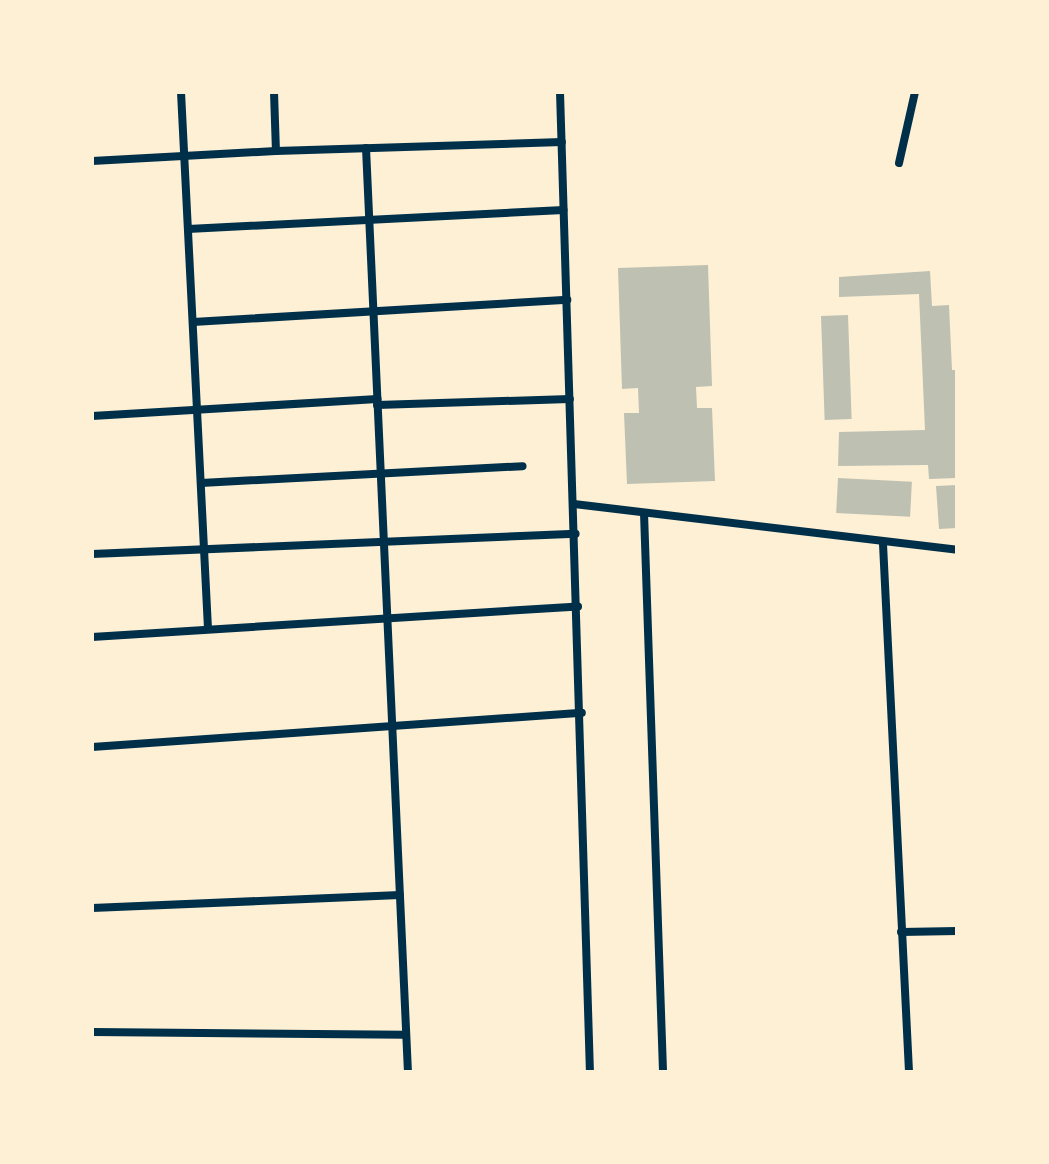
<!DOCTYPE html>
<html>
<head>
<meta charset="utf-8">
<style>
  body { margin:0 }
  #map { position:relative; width:1049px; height:1164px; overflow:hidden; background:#fdf0d5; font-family:"Space Grotesk",sans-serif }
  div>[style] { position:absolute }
  .building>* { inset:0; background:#bec0b2; transform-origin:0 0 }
  .minor>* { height:8px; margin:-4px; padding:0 4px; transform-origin:4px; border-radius:4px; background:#003049 }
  span { translate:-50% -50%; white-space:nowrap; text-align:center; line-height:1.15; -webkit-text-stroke:6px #fdf0d5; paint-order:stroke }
  .frame { position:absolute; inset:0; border:94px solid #fdf0d5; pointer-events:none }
</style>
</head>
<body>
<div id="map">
  <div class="building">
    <i style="clip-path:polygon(708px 265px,712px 386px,696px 387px,697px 408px,712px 408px,715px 481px,627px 484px,624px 413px,639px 413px,638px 388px,622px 389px,618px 268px)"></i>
    <i style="clip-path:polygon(930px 271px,932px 306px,949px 305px,952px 370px,957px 370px,957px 478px,929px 479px,928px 465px,838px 466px,839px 432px,925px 430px,919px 294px,839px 297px,839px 277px)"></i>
    <i style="left:848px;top:315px;width:104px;height:27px;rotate:88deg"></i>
    <i style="left:838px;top:478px;width:74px;height:35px;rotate:3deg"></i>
    <i style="clip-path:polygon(957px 485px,957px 528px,939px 529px,936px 486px)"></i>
  </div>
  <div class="minor">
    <i style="left:181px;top:92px;width:537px;rotate:87.12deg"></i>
    <i style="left:274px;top:92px;width:59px;rotate:88.1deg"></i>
    <i style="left:276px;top:151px;width:286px;rotate:-1.8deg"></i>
    <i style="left:560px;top:92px;width:980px;rotate:88.25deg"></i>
    <i style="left:366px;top:148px;width:925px;rotate:87.4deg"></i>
    <i style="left:92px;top:161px;width:184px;rotate:-3.1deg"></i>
    <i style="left:899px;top:163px;width:73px;rotate:-77.3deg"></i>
    <i style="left:188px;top:229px;width:376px;rotate:-2.9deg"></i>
    <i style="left:193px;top:322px;width:375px;rotate:-3.4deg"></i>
    <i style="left:377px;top:405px;width:193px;rotate:-1.8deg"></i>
    <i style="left:92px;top:416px;width:286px;rotate:-3.4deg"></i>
    <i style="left:201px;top:483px;width:322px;rotate:-3deg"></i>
    <i style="left:574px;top:504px;width:386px;rotate:6.8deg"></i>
    <i style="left:644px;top:513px;width:559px;rotate:88.05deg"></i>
    <i style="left:883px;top:544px;width:529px;rotate:87.18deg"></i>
    <i style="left:92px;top:554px;width:484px;rotate:-2.4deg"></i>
    <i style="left:92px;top:637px;width:487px;rotate:-3.6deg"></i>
    <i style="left:92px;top:747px;width:491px;rotate:-4deg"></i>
    <i style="left:92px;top:908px;width:308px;rotate:-2.4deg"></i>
    <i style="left:901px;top:932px;width:56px;rotate:-1deg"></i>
    <i style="left:92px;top:1032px;width:314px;rotate:0.5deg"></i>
  </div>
  <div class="frame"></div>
</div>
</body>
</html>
